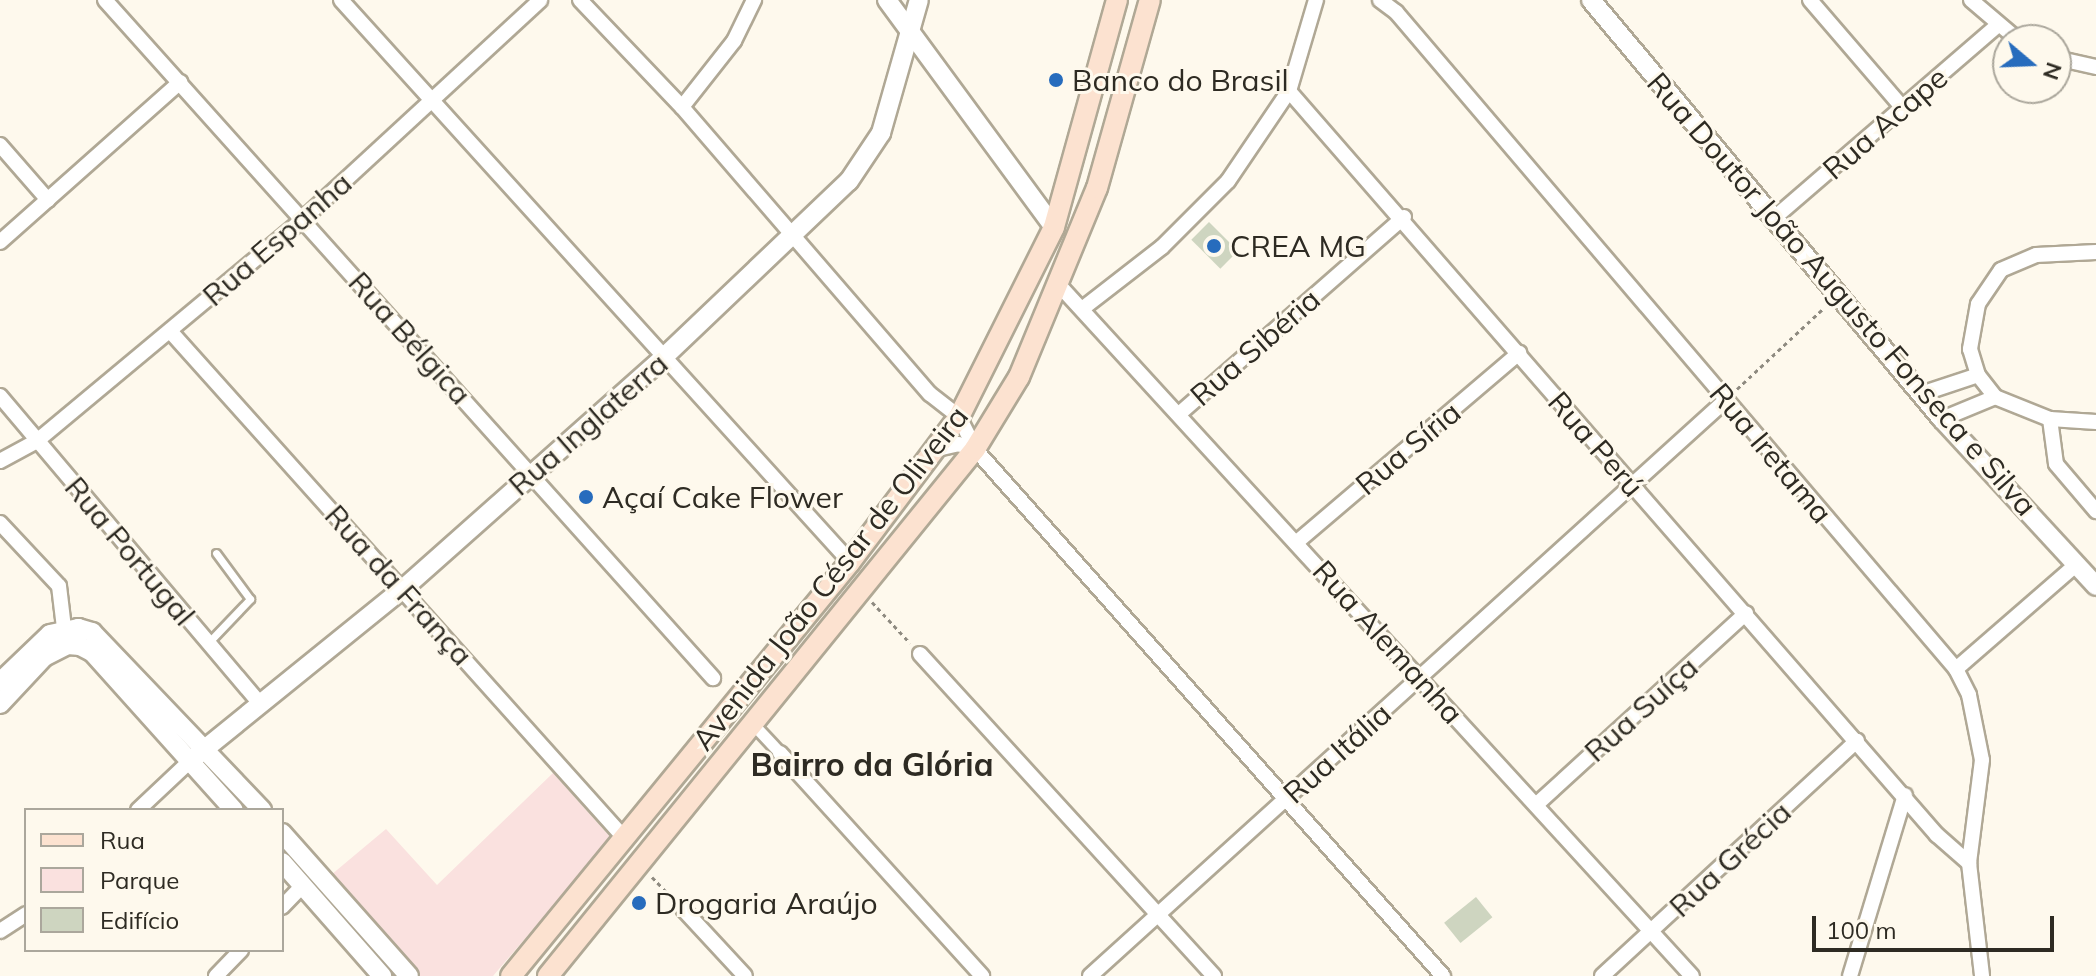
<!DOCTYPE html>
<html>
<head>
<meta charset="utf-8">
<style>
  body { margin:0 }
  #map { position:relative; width:2096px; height:976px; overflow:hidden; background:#fef9ed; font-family:Mulish,sans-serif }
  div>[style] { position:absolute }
  .green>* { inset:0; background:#fae1df }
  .building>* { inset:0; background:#ced5c0; transform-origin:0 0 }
  .path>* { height:3px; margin-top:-1.5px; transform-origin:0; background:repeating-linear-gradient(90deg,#8e8a80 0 4px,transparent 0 8px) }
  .roads { filter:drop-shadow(2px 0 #b0a895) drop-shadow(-2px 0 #b0a895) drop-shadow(0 2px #b0a895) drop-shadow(0 -2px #b0a895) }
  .service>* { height:7px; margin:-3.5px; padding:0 3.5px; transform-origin:3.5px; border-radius:3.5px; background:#fff }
  .pedestrian>* { height:11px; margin:-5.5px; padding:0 5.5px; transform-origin:5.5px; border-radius:5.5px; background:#fff }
  .minor>* { height:14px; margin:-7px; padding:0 7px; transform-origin:7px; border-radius:7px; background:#fff }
  .tertiary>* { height:18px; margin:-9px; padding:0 9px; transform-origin:9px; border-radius:9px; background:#fff }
  .secondary>* { height:20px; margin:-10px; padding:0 10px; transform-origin:10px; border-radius:10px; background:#fce2d0 }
  .dots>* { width:22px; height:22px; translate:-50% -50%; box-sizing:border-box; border:4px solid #fef9ed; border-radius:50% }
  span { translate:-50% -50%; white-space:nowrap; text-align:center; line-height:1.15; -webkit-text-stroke:6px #fef9ed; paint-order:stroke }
  .poi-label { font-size:30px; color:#2e2b23 }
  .left { translate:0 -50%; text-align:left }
  .street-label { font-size:30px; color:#2e2b23 }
  .neighbourhood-label { font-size:32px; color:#2e2b23; font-weight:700 }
  .legend { position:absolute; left:24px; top:808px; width:260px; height:144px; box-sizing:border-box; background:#fef9ed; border:2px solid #aba79c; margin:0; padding:10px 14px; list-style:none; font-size:24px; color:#2e2b23 }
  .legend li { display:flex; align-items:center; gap:16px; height:40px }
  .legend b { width:40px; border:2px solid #aba79c }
  .north { position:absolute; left:1992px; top:24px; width:80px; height:80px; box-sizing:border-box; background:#fef9ed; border:2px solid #aba79c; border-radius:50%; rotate:109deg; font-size:22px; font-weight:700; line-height:32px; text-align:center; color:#2e2b23 }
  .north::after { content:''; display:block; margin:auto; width:28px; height:36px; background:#276cbd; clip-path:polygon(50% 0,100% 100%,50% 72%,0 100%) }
  .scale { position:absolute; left:1812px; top:916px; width:242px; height:36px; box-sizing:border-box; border:4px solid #2e2b23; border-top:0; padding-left:10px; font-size:24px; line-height:28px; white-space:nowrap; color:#2e2b23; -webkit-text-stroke:6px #fef9ed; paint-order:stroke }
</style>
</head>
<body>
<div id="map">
  <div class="green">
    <i style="clip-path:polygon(553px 773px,611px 838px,493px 976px,419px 976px,331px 875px,386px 829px,437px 885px)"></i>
  </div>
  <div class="building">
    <i style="left:1209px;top:222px;width:41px;height:25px;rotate:45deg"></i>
    <i style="left:1476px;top:897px;width:26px;height:41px;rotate:51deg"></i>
  </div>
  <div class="path">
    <i style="left:1737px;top:389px;width:120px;rotate:-43deg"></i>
    <i style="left:872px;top:602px;width:56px;rotate:47.2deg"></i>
    <i style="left:652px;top:877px;width:29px;rotate:46deg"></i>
  </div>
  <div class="roads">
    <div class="service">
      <i style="left:208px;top:643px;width:61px;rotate:-46.3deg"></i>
      <i style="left:250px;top:599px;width:57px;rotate:-126.5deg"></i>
    </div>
    <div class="pedestrian">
      <i style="left:753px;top:724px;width:40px;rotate:47deg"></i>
    </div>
    <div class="minor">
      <i style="left:105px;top:0;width:911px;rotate:48.12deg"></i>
      <i style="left:341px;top:0;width:758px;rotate:47.83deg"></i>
      <i style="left:580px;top:0;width:148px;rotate:46.4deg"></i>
      <i style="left:682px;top:107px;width:379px;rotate:49.2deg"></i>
      <i style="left:930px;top:394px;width:37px;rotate:38deg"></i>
      <i style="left:959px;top:417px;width:36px;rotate:63deg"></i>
      <i style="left:975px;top:449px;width:705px;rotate:48.39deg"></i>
      <i style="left:1380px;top:0;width:20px;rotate:37deg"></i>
      <i style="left:1396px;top:12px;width:863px;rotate:49.56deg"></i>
      <i style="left:1956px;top:669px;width:29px;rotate:63deg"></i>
      <i style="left:1969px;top:695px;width:66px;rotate:78.7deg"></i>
      <i style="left:1982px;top:760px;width:104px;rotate:97.2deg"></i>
      <i style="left:1969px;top:863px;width:114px;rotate:83.4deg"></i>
      <i style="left:1810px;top:0;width:143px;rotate:49.3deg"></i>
      <i style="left:1971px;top:0;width:62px;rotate:40.4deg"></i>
      <i style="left:2056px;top:58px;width:41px;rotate:12.7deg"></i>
      <i style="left:1289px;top:91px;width:987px;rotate:48.95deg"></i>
      <i style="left:1937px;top:835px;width:43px;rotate:41.2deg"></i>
      <i style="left:682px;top:107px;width:84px;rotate:-51.8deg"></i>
      <i style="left:734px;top:41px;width:46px;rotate:-64deg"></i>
      <i style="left:0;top:145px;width:73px;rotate:48.9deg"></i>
      <i style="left:1772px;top:220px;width:297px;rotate:-40.8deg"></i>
      <i style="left:0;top:242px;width:241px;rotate:-41.6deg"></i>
      <i style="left:2096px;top:252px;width:60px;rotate:177.1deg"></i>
      <i style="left:2036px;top:255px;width:38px;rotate:157deg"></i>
      <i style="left:2001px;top:270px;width:41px;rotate:124.1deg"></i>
      <i style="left:1978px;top:304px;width:46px;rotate:100.1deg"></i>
      <i style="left:1970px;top:349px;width:27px;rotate:73deg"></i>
      <i style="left:1978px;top:375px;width:28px;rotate:52deg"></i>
      <i style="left:1995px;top:397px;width:59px;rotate:21.8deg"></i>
      <i style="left:2050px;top:419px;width:46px;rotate:3.7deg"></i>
      <i style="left:1059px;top:285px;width:937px;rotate:47.51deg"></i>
      <i style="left:1082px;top:309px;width:101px;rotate:-37.8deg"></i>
      <i style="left:1162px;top:247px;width:93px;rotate:-45deg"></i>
      <i style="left:1228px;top:181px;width:109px;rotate:-55.9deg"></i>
      <i style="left:1289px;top:91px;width:95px;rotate:-73.5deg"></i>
      <i style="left:170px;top:331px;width:683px;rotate:48.14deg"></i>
      <i style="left:1921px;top:394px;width:60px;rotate:-18.4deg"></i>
      <i style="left:0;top:396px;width:404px;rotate:49.8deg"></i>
      <i style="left:1179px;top:414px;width:299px;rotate:-41.2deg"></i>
      <i style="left:1942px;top:419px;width:57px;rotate:-22.5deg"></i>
      <i style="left:2050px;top:419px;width:45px;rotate:82.4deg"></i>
      <i style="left:2056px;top:464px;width:62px;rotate:49.6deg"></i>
      <i style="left:933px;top:450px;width:26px;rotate:-13deg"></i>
      <i style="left:958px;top:444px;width:18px;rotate:16deg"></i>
      <i style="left:0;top:461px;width:42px;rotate:-28.4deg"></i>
      <i style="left:37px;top:441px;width:345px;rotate:-39.8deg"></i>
      <i style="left:302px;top:220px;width:324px;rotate:-42.7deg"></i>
      <i style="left:0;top:523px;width:86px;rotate:46.9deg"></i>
      <i style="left:59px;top:586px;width:42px;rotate:83.2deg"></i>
      <i style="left:1297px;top:542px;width:292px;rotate:-40.4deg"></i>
      <i style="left:920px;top:654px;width:436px;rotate:47.6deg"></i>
      <i style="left:1956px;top:669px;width:160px;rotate:-41deg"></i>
      <i style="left:780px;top:753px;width:301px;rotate:47.8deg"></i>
      <i style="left:1537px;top:804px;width:283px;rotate:-42.4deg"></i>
      <i style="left:138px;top:810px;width:71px;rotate:-43.3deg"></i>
      <i style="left:282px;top:907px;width:30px;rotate:-46deg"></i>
      <i style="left:683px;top:909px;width:91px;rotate:47.2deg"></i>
      <i style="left:0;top:931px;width:31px;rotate:-33deg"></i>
      <i style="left:216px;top:976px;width:36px;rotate:-46deg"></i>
      <i style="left:1090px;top:976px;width:858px;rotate:-42.17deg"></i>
      <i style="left:1602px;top:976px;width:347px;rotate:-42.7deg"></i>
      <i style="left:1850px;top:976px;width:189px;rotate:-73.1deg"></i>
    </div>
    <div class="tertiary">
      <i style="left:887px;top:0;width:282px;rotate:53.7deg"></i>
      <i style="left:1591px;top:0;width:547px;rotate:50.05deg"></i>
      <i style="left:1942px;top:419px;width:227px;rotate:47.3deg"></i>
      <i style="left:0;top:682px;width:69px;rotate:-43.8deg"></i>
      <i style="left:50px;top:634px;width:29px;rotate:-12deg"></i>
      <i style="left:78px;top:628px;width:15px;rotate:16deg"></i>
      <i style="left:92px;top:632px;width:246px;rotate:46.3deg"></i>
      <i style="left:0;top:704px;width:64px;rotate:-46.9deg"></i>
      <i style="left:44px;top:657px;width:27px;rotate:-27deg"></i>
      <i style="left:68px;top:645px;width:12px;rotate:5deg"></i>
      <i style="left:80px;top:646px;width:13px;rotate:27deg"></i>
      <i style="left:92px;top:652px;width:212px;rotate:48.1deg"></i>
      <i style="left:190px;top:761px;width:275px;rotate:-39deg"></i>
      <i style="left:404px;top:588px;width:349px;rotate:-41.6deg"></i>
      <i style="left:665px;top:356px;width:254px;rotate:-43.6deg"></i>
      <i style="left:849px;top:181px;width:58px;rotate:-56.3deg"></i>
      <i style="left:881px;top:133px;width:138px;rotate:-74.1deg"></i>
      <i style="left:282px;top:833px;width:191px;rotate:48.4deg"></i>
      <i style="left:282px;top:862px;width:152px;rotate:48.7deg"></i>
    </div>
    <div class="secondary">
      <i style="left:511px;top:976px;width:535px;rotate:-50.69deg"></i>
      <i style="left:850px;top:562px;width:181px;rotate:-53.1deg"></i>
      <i style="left:959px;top:417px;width:212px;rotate:-63.4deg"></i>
      <i style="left:1054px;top:227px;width:236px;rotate:-74.5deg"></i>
      <i style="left:548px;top:976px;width:678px;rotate:-50.98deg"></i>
      <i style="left:975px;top:449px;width:84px;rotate:-58.6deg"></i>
      <i style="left:1019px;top:377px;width:204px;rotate:-67.6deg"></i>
      <i style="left:1097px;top:188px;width:195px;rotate:-74.3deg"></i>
    </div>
  </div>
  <div class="dots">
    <i style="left:1056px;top:80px;background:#276cbd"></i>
    <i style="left:1214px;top:246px;background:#276cbd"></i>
    <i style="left:586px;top:497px;background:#276cbd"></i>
    <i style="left:639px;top:903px;background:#276cbd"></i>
  </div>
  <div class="poi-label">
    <span class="left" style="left:1072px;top:80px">Banco do Brasil</span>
    <span class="left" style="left:1230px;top:246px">CREA MG</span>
    <span class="left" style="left:602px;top:497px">Açaí Cake Flower</span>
    <span class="left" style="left:655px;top:903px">Drogaria Araújo</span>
  </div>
  <div class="street-label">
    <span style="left:1885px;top:123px;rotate:-41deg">Rua Acape</span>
    <span style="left:277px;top:239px;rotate:-41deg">Rua Espanha</span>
    <span style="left:1842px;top:294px;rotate:49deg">Rua Doutor João Augusto Fonseca e Silva</span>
    <span style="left:410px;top:338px;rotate:48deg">Rua Bélgica</span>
    <span style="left:1255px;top:347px;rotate:-41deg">Rua Sibéria</span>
    <span style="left:588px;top:424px;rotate:-41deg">Rua Inglaterra</span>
    <span style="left:1596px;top:444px;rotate:49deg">Rua Perú</span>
    <span style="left:1408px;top:448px;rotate:-40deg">Rua Síria</span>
    <span style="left:1771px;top:453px;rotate:50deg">Rua Iretama</span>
    <span style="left:130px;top:551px;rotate:50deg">Rua Portugal</span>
    <span style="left:830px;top:578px;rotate:-52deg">Avenida João César de Oliveira</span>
    <span style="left:399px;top:585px;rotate:48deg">Rua da França</span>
    <span style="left:1388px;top:642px;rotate:48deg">Rua Alemanha</span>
    <span style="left:1641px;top:709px;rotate:-42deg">Rua Suíça</span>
    <span style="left:1337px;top:753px;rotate:-42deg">Rua Itália</span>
    <span style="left:1730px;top:859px;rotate:-43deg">Rua Grécia</span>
  </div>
  <div class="neighbourhood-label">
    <span style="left:872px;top:764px">Bairro da Glória</span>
  </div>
  <ul class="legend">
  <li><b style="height:10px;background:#fce2d0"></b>Rua</li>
  <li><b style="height:22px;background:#fae1df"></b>Parque</li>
  <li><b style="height:22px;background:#ced5c0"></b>Edifício</li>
  </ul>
  <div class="north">N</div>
  <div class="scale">100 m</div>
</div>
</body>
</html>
